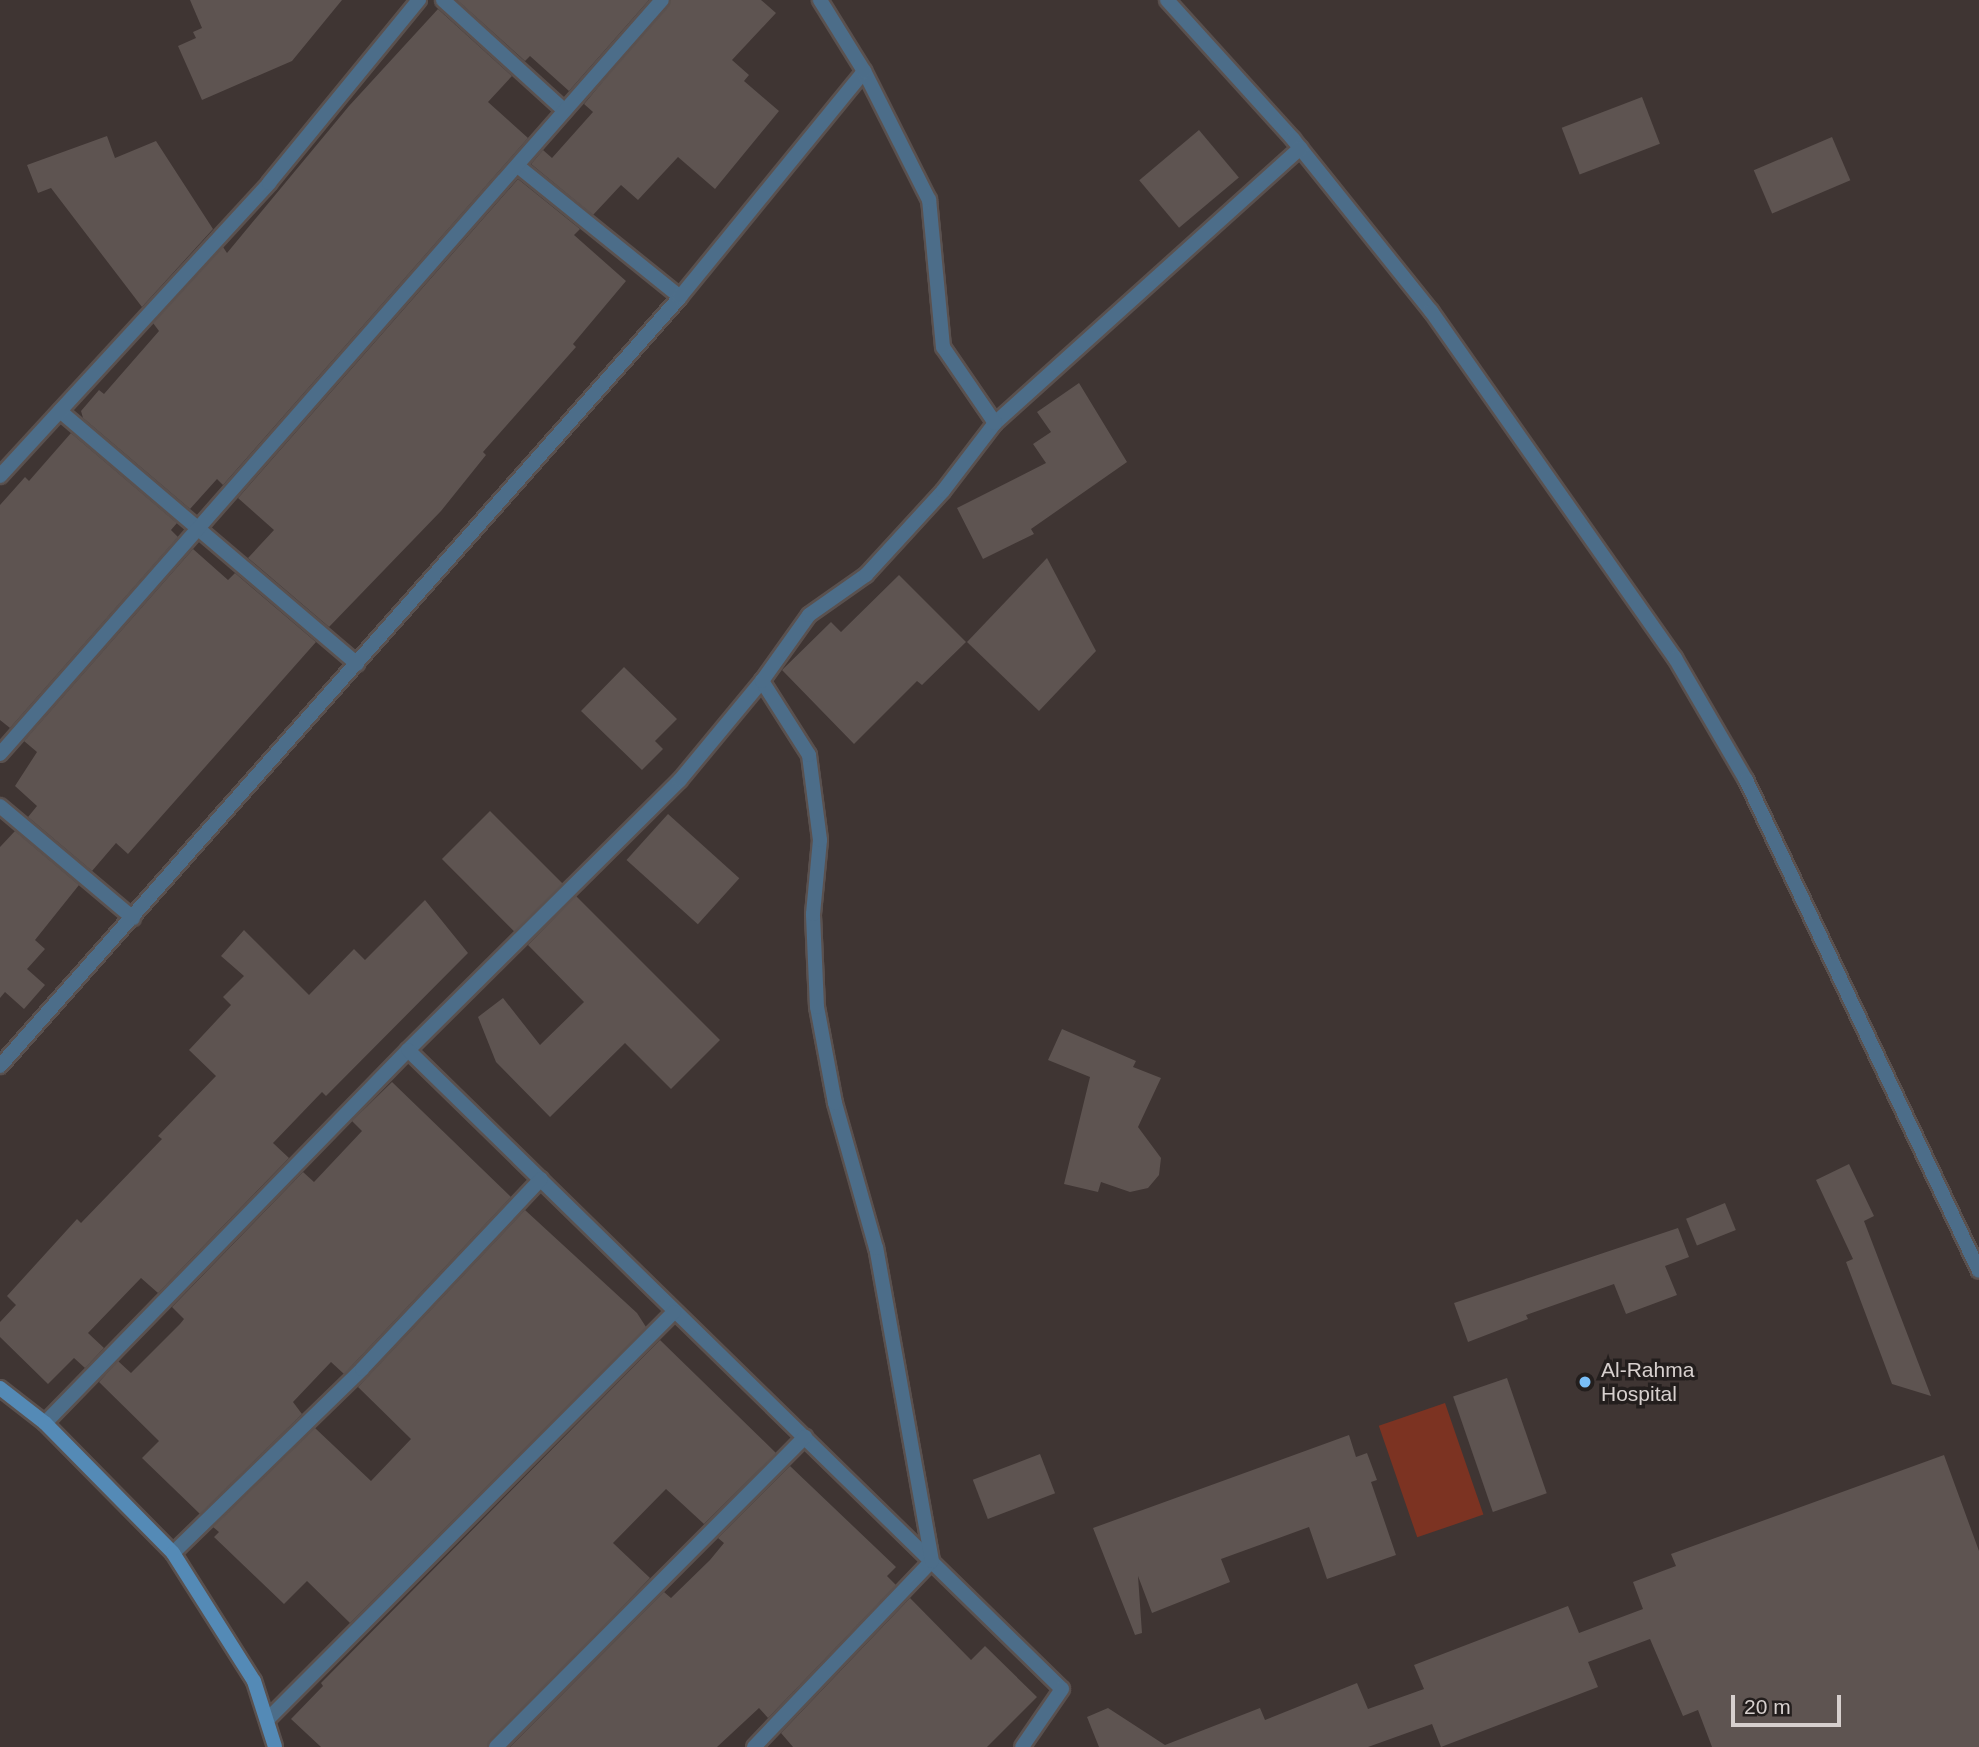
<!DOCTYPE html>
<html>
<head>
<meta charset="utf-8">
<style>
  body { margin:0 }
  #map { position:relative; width:1979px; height:1747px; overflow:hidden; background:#3f3533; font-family:Helvetica,sans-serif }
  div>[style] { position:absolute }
  .green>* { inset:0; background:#7c3322; transform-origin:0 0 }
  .building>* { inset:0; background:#5e5451; transform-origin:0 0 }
  .roads { filter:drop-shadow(2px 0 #5a514f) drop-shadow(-2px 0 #5a514f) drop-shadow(0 2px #5a514f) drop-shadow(0 -2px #5a514f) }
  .street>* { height:14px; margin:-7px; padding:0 7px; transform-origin:7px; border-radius:7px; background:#4c6d89 }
  .secondary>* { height:14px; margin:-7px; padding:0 7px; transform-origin:7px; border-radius:7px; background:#548ab6 }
  .dots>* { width:19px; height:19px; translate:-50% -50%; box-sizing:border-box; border:4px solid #231e1d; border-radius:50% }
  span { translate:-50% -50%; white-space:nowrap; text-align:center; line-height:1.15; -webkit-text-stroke:7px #231e1d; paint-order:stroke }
  .poi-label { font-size:21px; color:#d7d0ce }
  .left { translate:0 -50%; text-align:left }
  .scale { position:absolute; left:1731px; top:1695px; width:110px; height:32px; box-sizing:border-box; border:4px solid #d7d0ce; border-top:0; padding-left:9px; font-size:21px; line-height:24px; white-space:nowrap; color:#d7d0ce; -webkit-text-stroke:5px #231e1d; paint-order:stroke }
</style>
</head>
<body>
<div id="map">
  <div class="green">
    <i style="left:1445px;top:1403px;width:118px;height:70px;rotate:71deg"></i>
  </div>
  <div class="building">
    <i style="clip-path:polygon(190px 0,342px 0,292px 61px,202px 100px,178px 46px,196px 38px,193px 32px,202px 28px)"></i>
    <i style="clip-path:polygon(457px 0,649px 0,569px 91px,530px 56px,525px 61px)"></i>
    <i style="clip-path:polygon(671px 0,761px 0,776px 13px,732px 60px,749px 75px,744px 81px,779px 111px,715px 189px,678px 157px,638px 200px,621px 185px,593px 215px,531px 164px,543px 150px,552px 158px,593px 112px,584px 104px)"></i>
    <i style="clip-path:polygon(438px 9px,512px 76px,488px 102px,528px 138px,223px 485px,217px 479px,190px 509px,83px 418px,81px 411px,99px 390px,104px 394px,159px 331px,153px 323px,223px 247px,227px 253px,349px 106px)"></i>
    <i style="left:1642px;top:97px;width:50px;height:86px;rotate:69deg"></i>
    <i style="left:1199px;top:130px;width:62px;height:78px;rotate:50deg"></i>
    <i style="clip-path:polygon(107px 136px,115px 158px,156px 141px,213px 229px,142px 307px,51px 188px,38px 193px,27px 165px)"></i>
    <i style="left:1832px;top:137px;width:47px;height:85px;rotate:67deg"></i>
    <i style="clip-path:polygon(518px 179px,580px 229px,574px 235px,626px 281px,573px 344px,576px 347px,483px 452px,486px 455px,441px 511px,329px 627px,248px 558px,274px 530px,238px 498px)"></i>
    <i style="clip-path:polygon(1079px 383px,1127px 462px,1031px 529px,1034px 534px,983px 559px,957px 508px,1046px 463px,1033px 444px,1051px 432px,1037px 412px)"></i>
    <i style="clip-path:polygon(71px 433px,177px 523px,171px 530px,178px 537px,10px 728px,0 720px,0 505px,25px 477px,29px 481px)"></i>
    <i style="clip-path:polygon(193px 549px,228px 580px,235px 573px,316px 642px,128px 854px,116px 843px,92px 871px,28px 817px,37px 806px,15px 786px,37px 752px,24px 741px)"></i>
    <i style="clip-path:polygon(1047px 558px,1096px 651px,1039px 711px,967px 642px)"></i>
    <i style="clip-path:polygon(899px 575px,966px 642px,922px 685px,917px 681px,854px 744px,782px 670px,831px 622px,841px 632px)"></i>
    <i style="clip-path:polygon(624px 667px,677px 719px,655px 741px,663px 749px,642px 770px,581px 711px)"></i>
    <i style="left:490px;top:811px;width:103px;height:68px;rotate:45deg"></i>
    <i style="left:668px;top:814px;width:96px;height:62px;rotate:42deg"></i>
    <i style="clip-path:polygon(15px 831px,79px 885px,35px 940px,45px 949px,27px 969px,45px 985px,24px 1009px,5px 992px,0 998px,0 847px)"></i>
    <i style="clip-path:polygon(576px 896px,720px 1040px,671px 1089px,625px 1043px,550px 1117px,496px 1062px,478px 1017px,503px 998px,540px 1045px,584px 1002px,528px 945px)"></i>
    <i style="clip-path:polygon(425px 900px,468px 953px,326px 1096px,322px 1092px,273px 1143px,289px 1158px,158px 1293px,141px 1278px,88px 1333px,104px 1348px,85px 1368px,74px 1358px,48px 1384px,0 1337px,0 1322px,16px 1305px,7px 1296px,77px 1219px,81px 1223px,162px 1139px,158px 1136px,216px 1076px,189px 1050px,231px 1005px,223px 997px,244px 976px,221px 956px,244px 930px,309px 995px,354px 949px,365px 960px)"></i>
    <i style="clip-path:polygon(1062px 1029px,1136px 1061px,1133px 1067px,1161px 1078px,1138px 1127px,1161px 1158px,1159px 1175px,1148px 1188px,1130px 1192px,1101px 1182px,1098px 1192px,1064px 1184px,1090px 1077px,1048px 1060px)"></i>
    <i style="clip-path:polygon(392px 1082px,511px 1197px,344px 1374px,331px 1362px,293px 1402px,302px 1414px,200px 1514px,142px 1458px,159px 1441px,99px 1382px,118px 1361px,131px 1373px,180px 1324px,184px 1319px,172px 1307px,303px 1172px,314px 1182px,362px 1131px,352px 1121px)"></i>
    <i style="clip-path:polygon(1849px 1164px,1874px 1216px,1864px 1221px,1931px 1396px,1892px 1384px,1846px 1262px,1853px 1259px,1816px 1180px)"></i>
    <i style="left:1725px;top:1203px;width:29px;height:42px;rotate:68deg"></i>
    <i style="clip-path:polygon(525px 1210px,637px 1313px,646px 1327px,350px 1623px,307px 1581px,284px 1604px,214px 1537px,219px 1532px,213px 1527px,315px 1428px,371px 1481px,411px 1439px,358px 1387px)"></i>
    <i style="clip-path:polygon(1678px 1228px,1689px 1257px,1665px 1266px,1677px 1295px,1626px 1314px,1614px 1284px,1526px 1315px,1528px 1319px,1468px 1342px,1454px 1303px)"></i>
    <i style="clip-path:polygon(660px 1340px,776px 1453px,704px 1524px,666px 1489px,613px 1543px,650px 1578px,487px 1747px,321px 1747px,291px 1719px,323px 1686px,321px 1683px)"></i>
    <i style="left:1507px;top:1378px;width:122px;height:57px;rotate:71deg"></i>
    <i style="clip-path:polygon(1349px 1435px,1356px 1457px,1367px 1453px,1377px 1480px,1371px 1482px,1396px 1555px,1327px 1579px,1309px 1527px,1221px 1559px,1230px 1582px,1152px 1613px,1138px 1576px,1142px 1633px,1135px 1635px,1093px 1528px)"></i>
    <i style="left:1040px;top:1454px;width:42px;height:72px;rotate:69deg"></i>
    <i style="clip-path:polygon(1944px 1455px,1979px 1551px,1979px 1747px,1712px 1747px,1698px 1710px,1683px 1716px,1650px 1639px,1588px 1662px,1598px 1687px,1441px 1747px,1432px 1724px,1368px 1747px,1099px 1747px,1087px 1717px,1108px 1708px,1165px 1745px,1260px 1708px,1265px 1720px,1357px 1683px,1368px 1709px,1424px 1689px,1414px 1665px,1568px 1606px,1579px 1633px,1643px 1609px,1633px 1582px,1676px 1566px,1671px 1554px)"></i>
    <i style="clip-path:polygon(790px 1466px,896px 1567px,887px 1576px,896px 1585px,768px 1718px,759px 1708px,717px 1747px,510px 1747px,664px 1592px,671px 1598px,710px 1560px,724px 1543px,718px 1538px)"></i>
    <i style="clip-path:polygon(910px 1598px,971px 1660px,985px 1646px,1037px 1697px,987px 1747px,793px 1747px,781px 1733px)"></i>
  </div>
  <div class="roads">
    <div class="street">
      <i style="left:443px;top:0;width:164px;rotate:42.3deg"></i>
      <i style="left:1167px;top:0;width:188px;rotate:47.8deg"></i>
      <i style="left:1293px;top:139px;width:221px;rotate:51.3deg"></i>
      <i style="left:1431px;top:311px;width:424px;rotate:54.9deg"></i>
      <i style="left:1675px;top:658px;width:141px;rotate:59.8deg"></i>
      <i style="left:1746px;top:780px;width:543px;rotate:64.61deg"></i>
      <i style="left:519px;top:167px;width:207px;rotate:38.9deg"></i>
      <i style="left:60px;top:411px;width:390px;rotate:40.4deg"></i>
      <i style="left:995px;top:423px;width:411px;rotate:-42deg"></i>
      <i style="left:0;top:476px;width:398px;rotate:-47.4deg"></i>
      <i style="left:269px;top:183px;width:237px;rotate:-50.7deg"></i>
      <i style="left:0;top:754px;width:1003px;rotate:-48.72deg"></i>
      <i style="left:0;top:806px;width:174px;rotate:40.1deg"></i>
      <i style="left:408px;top:1050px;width:383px;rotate:-44.8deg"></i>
      <i style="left:680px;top:780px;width:129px;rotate:-50.4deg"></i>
      <i style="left:0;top:1066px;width:1027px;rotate:-48.51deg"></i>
      <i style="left:680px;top:297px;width:291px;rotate:-50.8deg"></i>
      <i style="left:45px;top:1423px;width:520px;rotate:-45.78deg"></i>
      <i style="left:408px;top:1050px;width:914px;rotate:44.34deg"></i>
      <i style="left:1062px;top:1689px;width:70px;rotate:124.6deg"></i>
      <i style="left:173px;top:1553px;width:264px;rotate:-44.2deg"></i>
      <i style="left:362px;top:1369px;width:261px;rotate:-46.7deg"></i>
      <i style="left:268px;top:1719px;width:575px;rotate:-45.07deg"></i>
      <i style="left:496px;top:1747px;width:438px;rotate:-45.1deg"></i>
      <i style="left:754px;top:1747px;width:257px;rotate:-46.3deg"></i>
      <i style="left:932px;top:1561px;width:318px;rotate:-100.1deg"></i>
      <i style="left:876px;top:1248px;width:151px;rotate:-105.8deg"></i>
      <i style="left:835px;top:1103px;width:98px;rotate:-100.6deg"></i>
      <i style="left:817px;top:1007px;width:93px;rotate:-92.5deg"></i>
      <i style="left:813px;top:914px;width:74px;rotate:-84.6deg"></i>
      <i style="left:820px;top:840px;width:86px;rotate:-97.4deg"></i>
      <i style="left:809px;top:755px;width:88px;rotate:-122.4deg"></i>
      <i style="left:762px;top:681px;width:81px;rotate:-54.5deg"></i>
      <i style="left:809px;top:615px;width:70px;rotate:-35.1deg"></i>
      <i style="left:866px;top:575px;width:114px;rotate:-47.5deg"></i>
      <i style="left:943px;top:491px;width:86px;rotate:-52.6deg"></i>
      <i style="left:995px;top:423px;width:92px;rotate:-124.4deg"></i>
      <i style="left:943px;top:347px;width:148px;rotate:-95.4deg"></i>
      <i style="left:929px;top:200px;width:144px;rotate:-116.7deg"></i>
      <i style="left:864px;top:71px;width:84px;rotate:-121.8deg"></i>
    </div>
    <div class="secondary">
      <i style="left:0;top:1388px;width:57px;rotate:37.9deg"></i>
      <i style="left:45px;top:1423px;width:182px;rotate:45.4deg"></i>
      <i style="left:173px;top:1553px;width:151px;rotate:57.7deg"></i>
      <i style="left:254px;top:1681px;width:69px;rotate:72.3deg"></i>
    </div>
  </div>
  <div class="dots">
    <i style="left:1585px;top:1382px;background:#7abff8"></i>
  </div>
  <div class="poi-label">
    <span class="left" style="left:1601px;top:1382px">Al-Rahma<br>Hospital</span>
  </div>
  <div class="scale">20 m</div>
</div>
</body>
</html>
